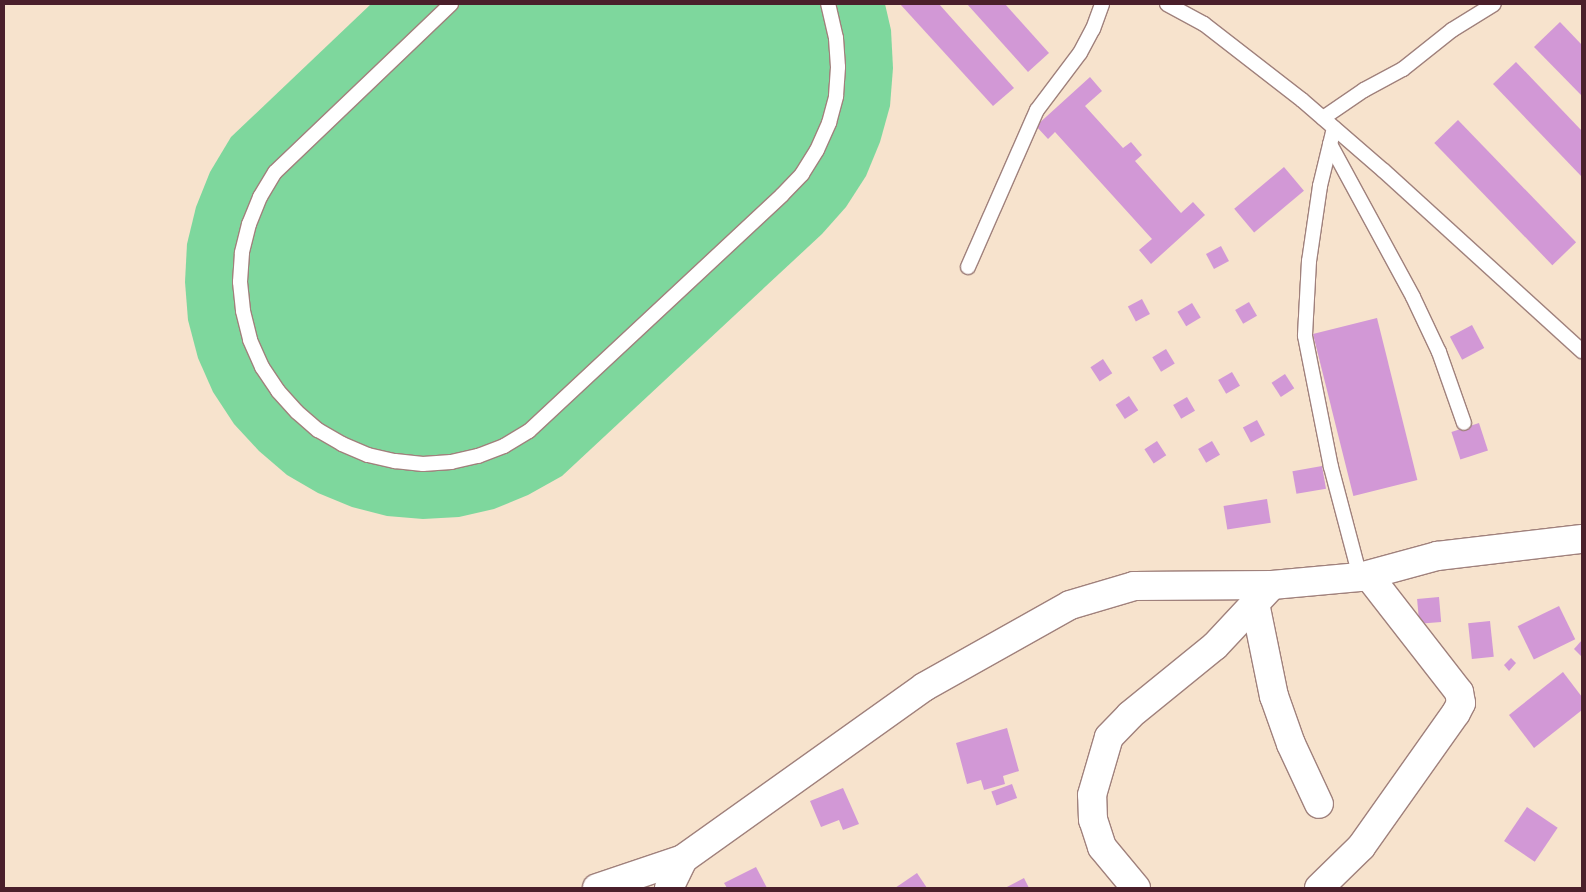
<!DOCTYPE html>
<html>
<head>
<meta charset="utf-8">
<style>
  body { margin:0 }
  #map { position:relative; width:1586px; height:892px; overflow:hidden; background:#f7e3cd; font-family:"Architects Daughter",sans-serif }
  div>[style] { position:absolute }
  .green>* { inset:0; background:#7ed79d }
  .building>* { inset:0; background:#d298d6; transform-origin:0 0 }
  .roads { filter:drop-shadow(1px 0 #a0817c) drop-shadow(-1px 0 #a0817c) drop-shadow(0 1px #a0817c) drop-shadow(0 -1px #a0817c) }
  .service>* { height:14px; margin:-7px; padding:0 7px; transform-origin:7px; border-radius:7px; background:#fff }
  .minor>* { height:28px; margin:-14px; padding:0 14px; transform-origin:14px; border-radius:14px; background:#fff }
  span { translate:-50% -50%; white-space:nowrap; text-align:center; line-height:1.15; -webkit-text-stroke:4.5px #fff; paint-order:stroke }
  .frame { position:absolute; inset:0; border:5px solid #4a1f2b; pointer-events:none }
</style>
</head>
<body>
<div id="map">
  <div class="green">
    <i style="clip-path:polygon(371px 4px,885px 4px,891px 30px,893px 68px,890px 106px,880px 142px,866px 176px,846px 207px,822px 234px,562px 476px,528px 495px,494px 509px,459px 517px,423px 519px,387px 516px,352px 507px,318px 493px,287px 475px,259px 451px,234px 424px,213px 392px,198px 358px,188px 320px,185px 282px,187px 244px,196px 207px,210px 172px,231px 137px)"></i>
  </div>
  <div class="building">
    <i style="clip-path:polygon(900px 4px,939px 4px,1014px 88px,993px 106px)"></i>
    <i style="clip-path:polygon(967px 4px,1005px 4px,1049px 53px,1028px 72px)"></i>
    <i style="clip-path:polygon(1560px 22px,1582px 45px,1582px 96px,1534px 47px)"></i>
    <i style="clip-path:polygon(1516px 62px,1582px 131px,1582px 177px,1493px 84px)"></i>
    <i style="clip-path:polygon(1090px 77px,1102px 91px,1085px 106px,1123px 148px,1131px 142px,1142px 155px,1135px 161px,1181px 213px,1193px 202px,1205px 215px,1151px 264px,1139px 250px,1152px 239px,1055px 132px,1048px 139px,1036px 126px)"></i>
    <i style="left:1458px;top:120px;width:170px;height:33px;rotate:46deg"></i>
    <i style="left:1284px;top:167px;width:31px;height:65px;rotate:50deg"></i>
    <i style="left:1221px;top:246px;width:17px;height:17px;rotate:62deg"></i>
    <i style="left:1142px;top:299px;width:17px;height:16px;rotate:62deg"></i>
    <i style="left:1249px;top:302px;width:16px;height:16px;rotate:60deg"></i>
    <i style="left:1192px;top:303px;width:17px;height:17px;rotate:59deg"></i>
    <i style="left:1377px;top:318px;width:167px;height:66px;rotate:76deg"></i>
    <i style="left:1472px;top:325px;width:26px;height:25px;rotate:62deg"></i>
    <i style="left:1166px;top:349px;width:17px;height:16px;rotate:59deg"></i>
    <i style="left:1103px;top:359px;width:17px;height:15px;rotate:57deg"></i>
    <i style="left:1232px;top:372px;width:16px;height:16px;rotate:60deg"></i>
    <i style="left:1285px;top:374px;width:17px;height:16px;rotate:57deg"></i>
    <i style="left:1129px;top:396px;width:17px;height:16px;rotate:57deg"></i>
    <i style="left:1187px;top:397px;width:16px;height:16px;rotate:60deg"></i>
    <i style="left:1257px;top:420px;width:17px;height:16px;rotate:62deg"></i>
    <i style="left:1479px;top:423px;width:29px;height:29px;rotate:72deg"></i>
    <i style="left:1157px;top:441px;width:17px;height:15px;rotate:57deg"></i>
    <i style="left:1212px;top:441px;width:16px;height:16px;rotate:60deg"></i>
    <i style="left:1322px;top:466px;width:23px;height:30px;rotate:80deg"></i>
    <i style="left:1267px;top:499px;width:24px;height:44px;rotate:81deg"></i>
    <i style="left:1439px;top:597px;width:25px;height:22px;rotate:85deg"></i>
    <i style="left:1559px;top:606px;width:37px;height:46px;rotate:64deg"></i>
    <i style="left:1490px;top:621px;width:36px;height:22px;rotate:84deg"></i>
    <i style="clip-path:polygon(1582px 640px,1582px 657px,1574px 649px)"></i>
    <i style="clip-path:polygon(1511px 658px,1516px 663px,1509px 671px,1504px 665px)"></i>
    <i style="clip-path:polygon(1563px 672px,1582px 697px,1582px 710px,1534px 748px,1509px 715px)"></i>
    <i style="clip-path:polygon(1007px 728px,1019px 771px,1003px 776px,1005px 784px,984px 790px,981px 780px,967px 784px,956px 743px)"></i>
    <i style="left:1012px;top:784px;width:15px;height:22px;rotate:70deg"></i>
    <i style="clip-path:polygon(843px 788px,859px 824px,843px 830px,839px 820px,821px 827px,810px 801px)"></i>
    <i style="left:1527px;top:807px;width:37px;height:41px;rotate:34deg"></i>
    <i style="clip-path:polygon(756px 867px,767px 888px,727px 888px,724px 883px)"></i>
    <i style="clip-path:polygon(917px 873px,927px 888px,895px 888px)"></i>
    <i style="clip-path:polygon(1024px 878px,1029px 888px,1005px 888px)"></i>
  </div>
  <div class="roads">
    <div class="service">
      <i style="left:451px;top:4px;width:243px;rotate:136.3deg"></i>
      <i style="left:275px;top:172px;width:29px;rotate:121deg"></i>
      <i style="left:260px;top:197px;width:29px;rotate:112deg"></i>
      <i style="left:249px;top:224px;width:30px;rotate:104deg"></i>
      <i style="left:242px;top:253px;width:29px;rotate:94deg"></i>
      <i style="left:240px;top:282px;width:29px;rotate:84deg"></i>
      <i style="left:243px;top:311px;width:30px;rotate:76deg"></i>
      <i style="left:250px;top:340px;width:30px;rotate:66deg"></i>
      <i style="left:262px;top:367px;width:29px;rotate:56deg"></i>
      <i style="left:278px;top:391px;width:28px;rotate:48deg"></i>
      <i style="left:297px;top:412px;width:28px;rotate:41deg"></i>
      <i style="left:318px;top:430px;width:28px;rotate:30deg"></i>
      <i style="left:342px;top:444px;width:28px;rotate:23deg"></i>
      <i style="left:368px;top:455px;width:28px;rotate:13deg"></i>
      <i style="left:395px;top:461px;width:28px;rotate:6deg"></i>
      <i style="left:423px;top:464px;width:28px;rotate:-4deg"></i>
      <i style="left:451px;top:462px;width:28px;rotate:-13deg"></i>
      <i style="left:478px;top:456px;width:28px;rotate:-21deg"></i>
      <i style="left:504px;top:446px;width:29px;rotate:-31deg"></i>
      <i style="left:529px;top:431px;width:346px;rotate:-43deg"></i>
      <i style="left:782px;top:195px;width:29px;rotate:-46deg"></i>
      <i style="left:802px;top:174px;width:28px;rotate:-58deg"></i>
      <i style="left:817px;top:150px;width:30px;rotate:-66deg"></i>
      <i style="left:829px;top:123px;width:28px;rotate:-75deg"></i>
      <i style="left:836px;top:96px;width:29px;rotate:-86deg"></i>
      <i style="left:838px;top:67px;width:29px;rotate:-94deg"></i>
      <i style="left:836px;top:38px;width:35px;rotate:-103deg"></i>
      <i style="left:1167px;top:4px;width:42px;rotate:28.4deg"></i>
      <i style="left:1204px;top:24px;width:124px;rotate:37.8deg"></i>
      <i style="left:1302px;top:100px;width:108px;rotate:40.9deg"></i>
      <i style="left:1384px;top:171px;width:268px;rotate:42.3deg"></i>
      <i style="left:1323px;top:118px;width:50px;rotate:-34.3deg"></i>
      <i style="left:1364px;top:90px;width:44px;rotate:-28.3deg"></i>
      <i style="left:1403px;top:69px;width:63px;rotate:-38.5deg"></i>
      <i style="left:1452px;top:30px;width:49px;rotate:-31.8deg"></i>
      <i style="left:1334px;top:128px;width:60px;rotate:103.6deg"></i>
      <i style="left:1320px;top:186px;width:76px;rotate:98.3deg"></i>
      <i style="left:1309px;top:261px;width:75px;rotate:93.1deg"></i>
      <i style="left:1305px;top:336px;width:134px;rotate:78.8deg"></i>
      <i style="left:1331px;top:467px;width:114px;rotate:75.2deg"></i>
      <i style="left:1330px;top:144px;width:174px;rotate:61.5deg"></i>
      <i style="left:1413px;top:297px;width:61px;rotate:64.7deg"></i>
      <i style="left:1439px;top:352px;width:75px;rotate:70.6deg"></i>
      <i style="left:968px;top:267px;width:171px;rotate:-66.3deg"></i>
      <i style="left:1037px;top:110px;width:71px;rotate:-53deg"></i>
      <i style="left:1080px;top:53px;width:27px;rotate:-62deg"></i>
      <i style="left:1093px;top:29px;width:27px;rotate:-70deg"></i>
    </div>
    <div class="minor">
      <i style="left:1255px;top:603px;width:95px;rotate:78.5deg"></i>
      <i style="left:1274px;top:696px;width:51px;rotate:70.5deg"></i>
      <i style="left:1291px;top:744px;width:66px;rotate:65deg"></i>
      <i style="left:597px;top:888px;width:91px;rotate:-18.6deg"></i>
      <i style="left:683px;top:859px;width:296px;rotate:-35.5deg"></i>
      <i style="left:924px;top:687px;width:167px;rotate:-29.3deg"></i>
      <i style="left:1070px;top:605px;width:67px;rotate:-16.5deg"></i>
      <i style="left:1134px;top:586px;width:138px;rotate:-0.4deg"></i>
      <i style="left:1272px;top:585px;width:88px;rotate:-5.2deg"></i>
      <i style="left:1360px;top:577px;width:80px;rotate:-15.3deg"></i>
      <i style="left:1437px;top:556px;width:146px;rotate:-6.7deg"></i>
      <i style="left:669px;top:888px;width:32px;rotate:-64deg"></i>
      <i style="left:1136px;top:888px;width:53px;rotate:-129.7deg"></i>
      <i style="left:1102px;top:847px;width:28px;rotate:-108deg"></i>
      <i style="left:1093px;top:820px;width:25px;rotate:-92deg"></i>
      <i style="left:1092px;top:795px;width:60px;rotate:-73.7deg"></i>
      <i style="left:1109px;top:737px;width:30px;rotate:-46deg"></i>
      <i style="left:1130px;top:715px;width:109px;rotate:-39.1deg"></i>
      <i style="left:1215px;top:646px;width:83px;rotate:-46.9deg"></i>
      <i style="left:1319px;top:888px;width:59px;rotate:-44.3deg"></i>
      <i style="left:1361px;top:847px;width:164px;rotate:-54.7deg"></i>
      <i style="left:1456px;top:713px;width:11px;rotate:-63deg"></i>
      <i style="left:1461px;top:703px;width:11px;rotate:-100deg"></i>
      <i style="left:1459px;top:692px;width:148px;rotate:-127.9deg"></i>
    </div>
  </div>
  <div class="frame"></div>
</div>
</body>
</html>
